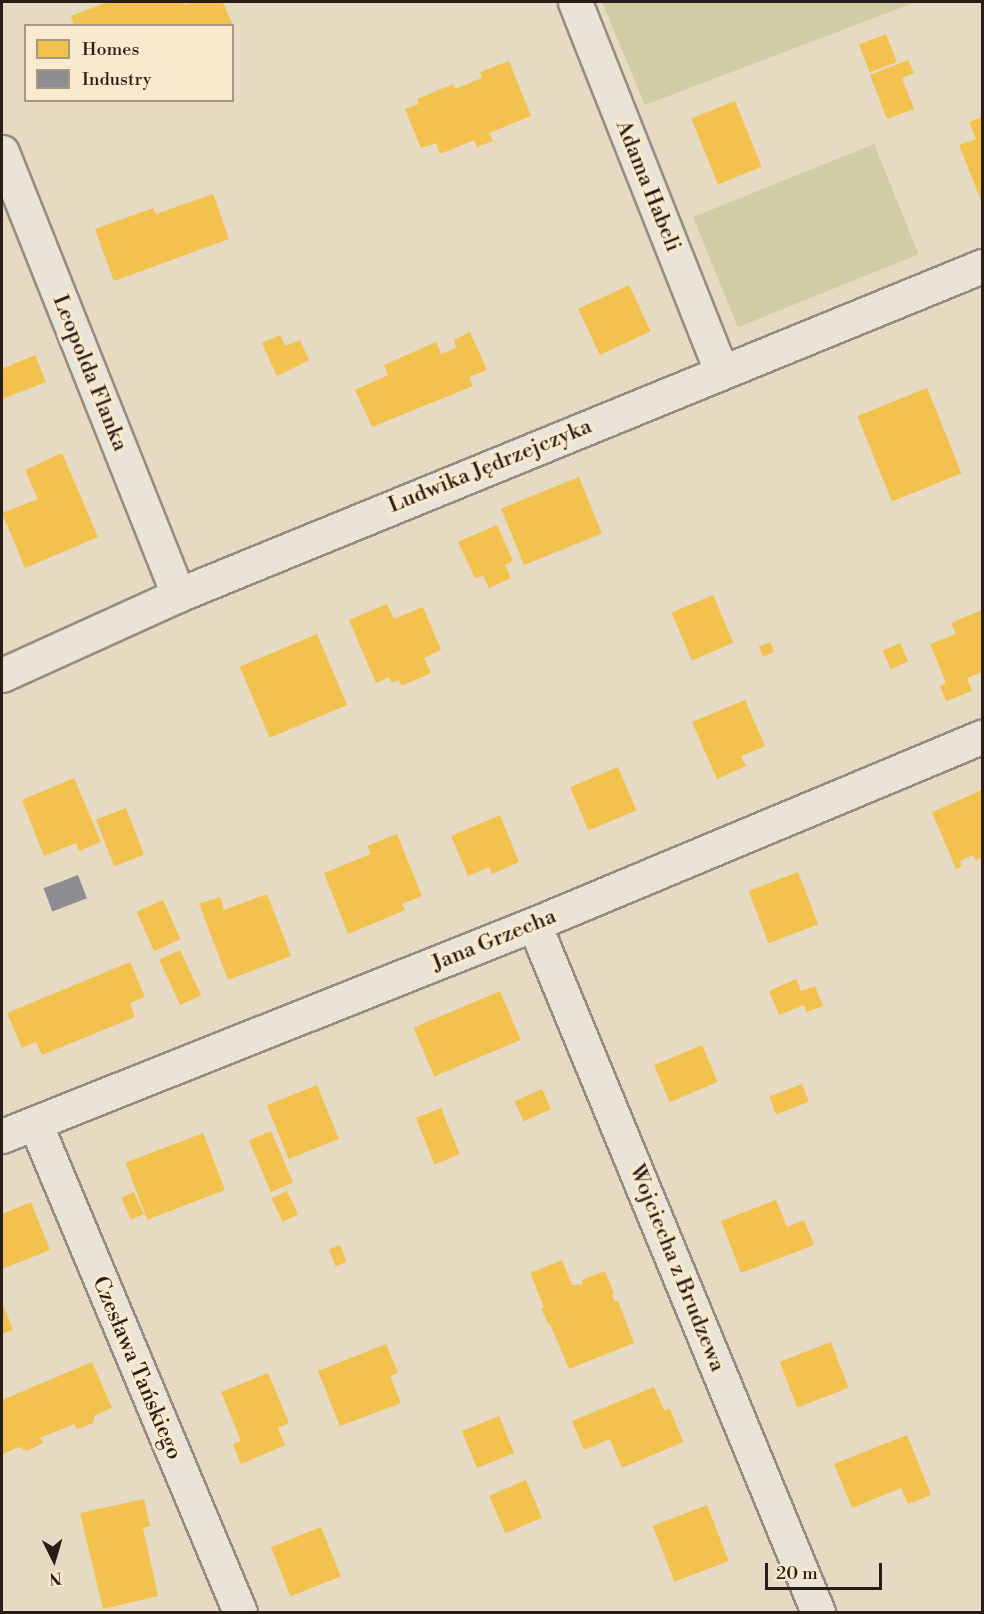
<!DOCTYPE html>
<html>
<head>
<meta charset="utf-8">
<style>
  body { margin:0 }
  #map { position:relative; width:984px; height:1614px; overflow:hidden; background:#e7dac3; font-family:"Libre Bodoni",serif }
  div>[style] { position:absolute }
  .green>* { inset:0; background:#d0cca4; transform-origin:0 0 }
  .homes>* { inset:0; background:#f2c14e; transform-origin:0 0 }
  .industry>* { inset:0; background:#8d8d92; transform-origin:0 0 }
  .roads { filter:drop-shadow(2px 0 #968c7f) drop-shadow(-2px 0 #968c7f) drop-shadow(0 2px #968c7f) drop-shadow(0 -2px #968c7f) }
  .minor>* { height:33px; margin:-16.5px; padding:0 16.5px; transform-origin:16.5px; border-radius:16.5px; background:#eae4d8 }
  span { translate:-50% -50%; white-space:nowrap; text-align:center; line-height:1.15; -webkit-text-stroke:6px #f9eace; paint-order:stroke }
  .street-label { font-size:22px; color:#2a1c17 }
  .frame { position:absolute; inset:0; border:3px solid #2a1c17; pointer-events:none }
  .legend { position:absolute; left:24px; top:24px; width:210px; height:78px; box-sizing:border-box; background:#f9eace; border:2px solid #a69885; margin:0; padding:8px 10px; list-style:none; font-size:18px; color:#2a1c17 }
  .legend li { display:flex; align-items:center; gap:12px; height:30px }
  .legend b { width:30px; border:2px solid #a69885 }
  .north { position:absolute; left:24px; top:1530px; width:60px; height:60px; -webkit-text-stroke:4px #f9eace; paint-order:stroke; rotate:175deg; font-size:16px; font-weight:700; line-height:24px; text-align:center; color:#2a1c17 }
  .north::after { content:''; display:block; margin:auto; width:21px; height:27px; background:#2a1c17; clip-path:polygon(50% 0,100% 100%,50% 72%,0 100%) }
  .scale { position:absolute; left:765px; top:1563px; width:117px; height:27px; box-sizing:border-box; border:3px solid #2a1c17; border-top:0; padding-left:8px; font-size:18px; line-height:21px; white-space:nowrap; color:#2a1c17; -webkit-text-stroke:4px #f9eace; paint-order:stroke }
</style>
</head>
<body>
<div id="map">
  <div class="green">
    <i style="clip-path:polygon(602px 2px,916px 2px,645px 105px)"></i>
    <i style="left:874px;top:144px;width:119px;height:195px;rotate:68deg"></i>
  </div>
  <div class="homes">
    <i style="clip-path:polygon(107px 2px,184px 2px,185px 5px,193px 2px,223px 2px,233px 26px,74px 26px,71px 16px)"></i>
    <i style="left:886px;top:34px;width:30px;height:29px;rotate:69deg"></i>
    <i style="clip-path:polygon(908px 60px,914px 73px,902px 78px,914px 109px,887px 119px,870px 75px)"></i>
    <i style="clip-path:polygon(509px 61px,531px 116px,489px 133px,493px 141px,477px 147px,474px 140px,440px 154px,436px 143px,421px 148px,405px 109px,419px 104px,417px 99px,453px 84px,455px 89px,482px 78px,480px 72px)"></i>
    <i style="left:735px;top:101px;width:71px;height:47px;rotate:68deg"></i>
    <i style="clip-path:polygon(982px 117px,982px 203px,959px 145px,976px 139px,969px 122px)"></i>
    <i style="clip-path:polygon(213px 194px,229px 239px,114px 281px,95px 229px,153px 208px,156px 214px)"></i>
    <i style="left:629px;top:285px;width:51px;height:56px;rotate:65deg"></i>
    <i style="clip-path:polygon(470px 332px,487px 370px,469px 377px,473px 386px,372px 427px,355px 390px,388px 375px,384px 365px,436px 342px,441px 354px,456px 348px,454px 340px)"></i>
    <i style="clip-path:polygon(280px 335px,285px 346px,300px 340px,309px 360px,277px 376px,262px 343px)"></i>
    <i style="clip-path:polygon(35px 355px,46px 382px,2px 399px,2px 369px)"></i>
    <i style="left:927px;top:388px;width:92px;height:75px;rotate:68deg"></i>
    <i style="clip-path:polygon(62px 453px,98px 537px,25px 568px,2px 513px,38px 499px,25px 470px)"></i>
    <i style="left:579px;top:477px;width:61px;height:84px;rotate:68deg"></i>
    <i style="clip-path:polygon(497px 525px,513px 561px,505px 565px,511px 578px,489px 588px,483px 576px,475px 578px,458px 542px)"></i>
    <i style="left:713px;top:595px;width:52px;height:45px;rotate:67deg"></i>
    <i style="clip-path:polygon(387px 604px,394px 619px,423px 607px,441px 650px,424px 658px,431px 673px,401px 686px,399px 680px,392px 683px,389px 677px,376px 683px,349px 620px)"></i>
    <i style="clip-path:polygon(982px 610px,982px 672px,967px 678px,972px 691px,946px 701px,940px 686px,946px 683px,930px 644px,956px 634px,951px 623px)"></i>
    <i style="left:317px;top:634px;width:77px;height:84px;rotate:67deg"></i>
    <i style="left:770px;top:642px;width:11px;height:12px;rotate:68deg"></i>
    <i style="left:900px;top:643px;width:20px;height:19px;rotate:66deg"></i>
    <i style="clip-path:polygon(745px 700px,765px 746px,741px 756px,746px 766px,717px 779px,692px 722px)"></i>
    <i style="left:618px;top:767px;width:47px;height:52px;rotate:67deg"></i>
    <i style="clip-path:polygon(74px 778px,101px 842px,79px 851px,76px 843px,44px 856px,22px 800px)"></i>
    <i style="clip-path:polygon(982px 790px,982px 857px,976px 861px,973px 855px,960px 861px,962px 866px,956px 869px,932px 812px)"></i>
    <i style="left:126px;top:808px;width:50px;height:32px;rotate:69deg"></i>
    <i style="clip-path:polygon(500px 815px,519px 862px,492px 874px,489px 867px,468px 876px,451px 836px)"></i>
    <i style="clip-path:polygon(397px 834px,422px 896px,402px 904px,405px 910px,348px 934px,324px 873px,371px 854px,367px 846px)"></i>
    <i style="left:798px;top:872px;width:56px;height:53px;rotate:69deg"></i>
    <i style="clip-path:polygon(267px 894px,291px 956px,228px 980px,199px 904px,220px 897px,224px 910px)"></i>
    <i style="left:163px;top:900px;width:43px;height:29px;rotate:66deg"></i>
    <i style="left:180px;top:950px;width:50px;height:23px;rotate:65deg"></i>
    <i style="clip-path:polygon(130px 962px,145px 997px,130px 1003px,135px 1017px,42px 1055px,36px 1042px,22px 1048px,7px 1013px)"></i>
    <i style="clip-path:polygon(796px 979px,801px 991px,815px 986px,823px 1006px,807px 1012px,804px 1005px,779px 1015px,769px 991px)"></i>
    <i style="left:500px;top:991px;width:53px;height:94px;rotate:67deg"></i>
    <i style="left:702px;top:1045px;width:40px;height:52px;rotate:67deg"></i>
    <i style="left:802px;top:1084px;width:19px;height:35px;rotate:69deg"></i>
    <i style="left:317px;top:1085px;width:58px;height:54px;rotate:68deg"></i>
    <i style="left:542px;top:1089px;width:22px;height:30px;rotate:66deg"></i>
    <i style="left:441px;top:1108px;width:50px;height:27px;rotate:68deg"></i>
    <i style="left:271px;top:1131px;width:56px;height:24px;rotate:67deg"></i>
    <i style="left:203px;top:1133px;width:61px;height:83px;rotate:69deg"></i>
    <i style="left:287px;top:1191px;width:26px;height:17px;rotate:65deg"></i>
    <i style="left:134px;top:1192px;width:24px;height:14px;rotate:66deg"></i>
    <i style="clip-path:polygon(776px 1200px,787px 1227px,804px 1220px,814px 1245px,741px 1273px,721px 1221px)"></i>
    <i style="clip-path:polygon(31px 1202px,50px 1250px,2px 1269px,2px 1214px)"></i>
    <i style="left:340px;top:1245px;width:18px;height:12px;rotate:68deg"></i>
    <i style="clip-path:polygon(562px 1260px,572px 1285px,583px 1284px,582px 1280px,605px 1271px,614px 1294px,612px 1295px,615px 1302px,618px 1301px,634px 1343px,569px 1369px,550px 1324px,548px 1324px,541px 1308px,544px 1307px,530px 1273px)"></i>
    <i style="clip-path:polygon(2px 1302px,13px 1330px,2px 1334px)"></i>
    <i style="left:831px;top:1342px;width:49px;height:55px;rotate:69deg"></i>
    <i style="clip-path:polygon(386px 1344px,398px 1373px,390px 1376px,401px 1403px,340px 1426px,318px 1371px)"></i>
    <i style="clip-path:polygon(92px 1362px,112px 1408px,95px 1415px,93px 1423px,77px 1429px,74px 1424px,40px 1438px,43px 1443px,27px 1451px,19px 1447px,3px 1454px,2px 1400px)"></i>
    <i style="clip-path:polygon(268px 1373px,289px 1423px,278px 1428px,285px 1445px,241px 1464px,233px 1444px,241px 1441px,221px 1392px)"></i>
    <i style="clip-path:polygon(654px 1387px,664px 1410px,670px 1409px,683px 1442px,622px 1468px,610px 1439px,584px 1450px,572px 1421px)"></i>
    <i style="left:499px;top:1416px;width:40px;height:40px;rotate:68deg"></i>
    <i style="clip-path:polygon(907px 1435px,931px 1495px,908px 1504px,901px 1488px,852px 1508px,834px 1464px)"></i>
    <i style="left:526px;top:1480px;width:41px;height:40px;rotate:67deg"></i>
    <i style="clip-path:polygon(144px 1499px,150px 1526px,143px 1528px,158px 1596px,103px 1609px,80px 1513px)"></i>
    <i style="left:707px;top:1505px;width:60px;height:58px;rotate:69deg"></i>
    <i style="left:321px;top:1527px;width:53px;height:54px;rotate:68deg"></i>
  </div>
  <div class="industry">
    <i style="left:78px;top:875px;width:25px;height:37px;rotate:69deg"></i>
  </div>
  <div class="roads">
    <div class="minor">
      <i style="left:575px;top:2px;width:397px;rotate:68.4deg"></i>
      <i style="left:2px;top:152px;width:477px;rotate:68.3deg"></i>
      <i style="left:2px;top:675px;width:193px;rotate:-24.4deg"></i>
      <i style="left:178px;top:595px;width:869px;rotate:-22.25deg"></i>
      <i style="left:534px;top:924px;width:744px;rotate:67.57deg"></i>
      <i style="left:35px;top:1123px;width:530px;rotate:67.26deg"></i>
      <i style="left:2px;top:1136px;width:573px;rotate:-21.73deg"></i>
      <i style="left:534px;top:924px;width:485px;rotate:-22.7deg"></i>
    </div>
  </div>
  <div class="street-label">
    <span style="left:648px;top:186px;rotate:68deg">Adama Habeli</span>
    <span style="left:90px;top:373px;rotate:68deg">Leopolda Flanka</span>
    <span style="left:490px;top:466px;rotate:-22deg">Ludwika Jędrzejczyka</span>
    <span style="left:494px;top:940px;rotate:-22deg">Jana Grzecha</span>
    <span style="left:677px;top:1268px;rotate:68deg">Wojciecha z Brudzewa</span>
    <span style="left:137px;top:1368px;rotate:67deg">Czesława Tańskiego</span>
  </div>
  <div class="frame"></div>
  <ul class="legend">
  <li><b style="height:16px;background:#f2c14e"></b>Homes</li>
  <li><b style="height:16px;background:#8d8d92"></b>Industry</li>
  </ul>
  <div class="north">N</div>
  <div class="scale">20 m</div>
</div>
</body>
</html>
